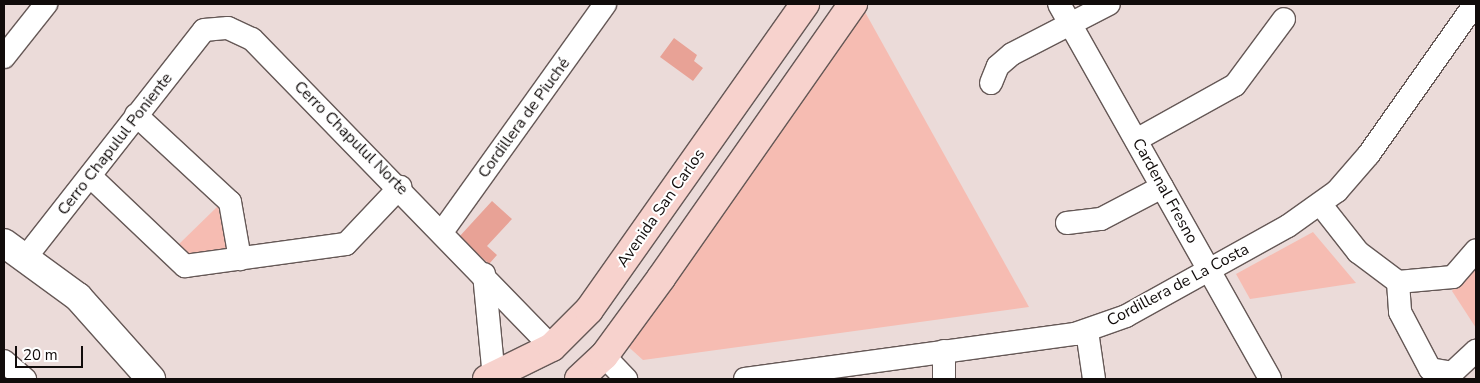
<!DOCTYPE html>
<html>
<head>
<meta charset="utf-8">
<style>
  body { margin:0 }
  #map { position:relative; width:1480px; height:383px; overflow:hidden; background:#ebdbd9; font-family:"Nunito Sans",sans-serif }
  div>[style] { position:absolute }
  .green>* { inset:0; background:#f6bcb2 }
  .building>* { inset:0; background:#e8a296 }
  .roads { filter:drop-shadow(1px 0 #655856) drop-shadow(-1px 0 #655856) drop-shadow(0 1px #655856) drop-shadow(0 -1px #655856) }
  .minor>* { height:22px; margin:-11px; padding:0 11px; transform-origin:11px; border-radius:11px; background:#fff }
  .tertiary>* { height:28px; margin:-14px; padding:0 14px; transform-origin:14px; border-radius:14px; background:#fff }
  .secondary>* { height:28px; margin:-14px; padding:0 14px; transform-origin:14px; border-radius:14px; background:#f7d2cd }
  span { translate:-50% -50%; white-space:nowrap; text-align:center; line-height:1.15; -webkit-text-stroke:4px #fff; paint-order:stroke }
  .street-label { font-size:16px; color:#110c0b }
  .frame { position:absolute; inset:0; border:5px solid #110c0b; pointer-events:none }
  .scale { position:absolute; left:15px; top:346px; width:68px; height:22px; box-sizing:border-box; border:2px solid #110c0b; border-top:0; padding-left:6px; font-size:15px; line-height:18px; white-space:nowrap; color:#110c0b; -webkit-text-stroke:4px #fff; paint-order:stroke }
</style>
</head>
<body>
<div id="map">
  <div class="green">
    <i style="clip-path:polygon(865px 12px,1029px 307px,643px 360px,623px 342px)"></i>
    <i style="clip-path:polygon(218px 206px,228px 254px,189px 258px,177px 246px)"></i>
    <i style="clip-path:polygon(1313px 232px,1356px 283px,1250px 299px,1236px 274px)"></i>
    <i style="clip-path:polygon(1476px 262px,1476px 328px,1452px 291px)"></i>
  </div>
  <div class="building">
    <i style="clip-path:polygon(674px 38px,697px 55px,694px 61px,703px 68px,693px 81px,660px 57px)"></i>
    <i style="clip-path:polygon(492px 201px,512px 219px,487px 246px,497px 255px,489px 264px,459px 237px)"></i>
  </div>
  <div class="roads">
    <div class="minor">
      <i style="left:1059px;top:4px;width:430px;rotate:60.6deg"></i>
      <i style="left:4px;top:57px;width:68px;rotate:-51.6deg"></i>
      <i style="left:991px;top:83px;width:18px;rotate:-68deg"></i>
      <i style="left:998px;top:66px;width:18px;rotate:-41deg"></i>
      <i style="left:1012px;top:54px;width:109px;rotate:-27.3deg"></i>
      <i style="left:136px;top:115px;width:128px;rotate:42.8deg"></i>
      <i style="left:230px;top:202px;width:58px;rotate:80deg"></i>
      <i style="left:1136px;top:140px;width:113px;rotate:-29.1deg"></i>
      <i style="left:1235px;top:85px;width:82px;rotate:-53.4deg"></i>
      <i style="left:90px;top:176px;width:131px;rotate:43.5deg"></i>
      <i style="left:185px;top:266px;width:162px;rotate:-7.8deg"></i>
      <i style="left:346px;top:244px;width:79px;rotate:-46.5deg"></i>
      <i style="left:1321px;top:205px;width:60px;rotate:51.8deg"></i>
      <i style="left:1358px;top:252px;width:50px;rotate:36.9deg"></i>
      <i style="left:1398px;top:282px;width:55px;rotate:-5.2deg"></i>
      <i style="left:1453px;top:277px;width:35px;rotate:-49deg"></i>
      <i style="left:1067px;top:223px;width:34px;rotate:-7deg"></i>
      <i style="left:1101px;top:219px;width:69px;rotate:-27.7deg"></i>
      <i style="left:442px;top:232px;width:280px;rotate:-54.4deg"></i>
      <i style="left:26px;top:257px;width:288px;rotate:-51.9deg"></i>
      <i style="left:204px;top:30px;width:24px;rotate:-5deg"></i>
      <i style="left:228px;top:28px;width:26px;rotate:25deg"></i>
      <i style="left:252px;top:39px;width:430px;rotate:45.8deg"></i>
      <i style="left:484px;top:274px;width:103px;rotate:84.5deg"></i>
      <i style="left:1398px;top:282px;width:30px;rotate:86deg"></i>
      <i style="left:1400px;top:312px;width:64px;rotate:62.2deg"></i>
      <i style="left:1430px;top:369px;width:22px;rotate:10deg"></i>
      <i style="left:1452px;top:373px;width:33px;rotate:-43deg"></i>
      <i style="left:1087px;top:331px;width:49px;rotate:81.7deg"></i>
      <i style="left:604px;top:356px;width:32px;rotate:46deg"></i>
      <i style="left:4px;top:361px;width:28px;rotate:41deg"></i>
      <i style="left:745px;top:379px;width:333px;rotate:-7.8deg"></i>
      <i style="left:1075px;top:334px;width:54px;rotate:-19.4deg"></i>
      <i style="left:1126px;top:316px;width:185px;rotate:-29.1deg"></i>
      <i style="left:1288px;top:226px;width:60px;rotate:-35.5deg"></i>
      <i style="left:1337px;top:191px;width:49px;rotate:-49.1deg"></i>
      <i style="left:1369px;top:154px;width:184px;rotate:-54.8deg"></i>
      <i style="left:944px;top:379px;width:28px;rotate:-90deg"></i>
    </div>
    <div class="tertiary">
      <i style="left:4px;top:243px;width:92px;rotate:36.1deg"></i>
      <i style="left:78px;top:297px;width:110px;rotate:48.3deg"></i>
    </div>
    <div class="secondary">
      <i style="left:487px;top:379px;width:72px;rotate:-26.2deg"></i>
      <i style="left:552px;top:347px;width:52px;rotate:-45deg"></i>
      <i style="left:589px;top:310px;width:375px;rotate:-54.8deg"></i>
      <i style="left:579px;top:379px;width:34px;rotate:-43deg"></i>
      <i style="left:604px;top:356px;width:97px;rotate:-53.8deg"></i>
      <i style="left:661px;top:278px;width:335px;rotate:-55deg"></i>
    </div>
  </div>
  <div class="street-label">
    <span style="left:524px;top:118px;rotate:-54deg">Cordillera de Piuché</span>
    <span style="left:351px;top:138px;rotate:45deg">Cerro Chapulul Norte</span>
    <span style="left:115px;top:144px;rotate:-52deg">Cerro Chapulul Poniente</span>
    <span style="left:1165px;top:191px;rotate:61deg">Cardenal Fresno</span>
    <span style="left:661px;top:208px;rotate:-55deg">Avenida San Carlos</span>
    <span style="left:1178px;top:285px;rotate:-28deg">Cordillera de La Costa</span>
  </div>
  <div class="frame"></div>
  <div class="scale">20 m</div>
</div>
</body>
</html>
